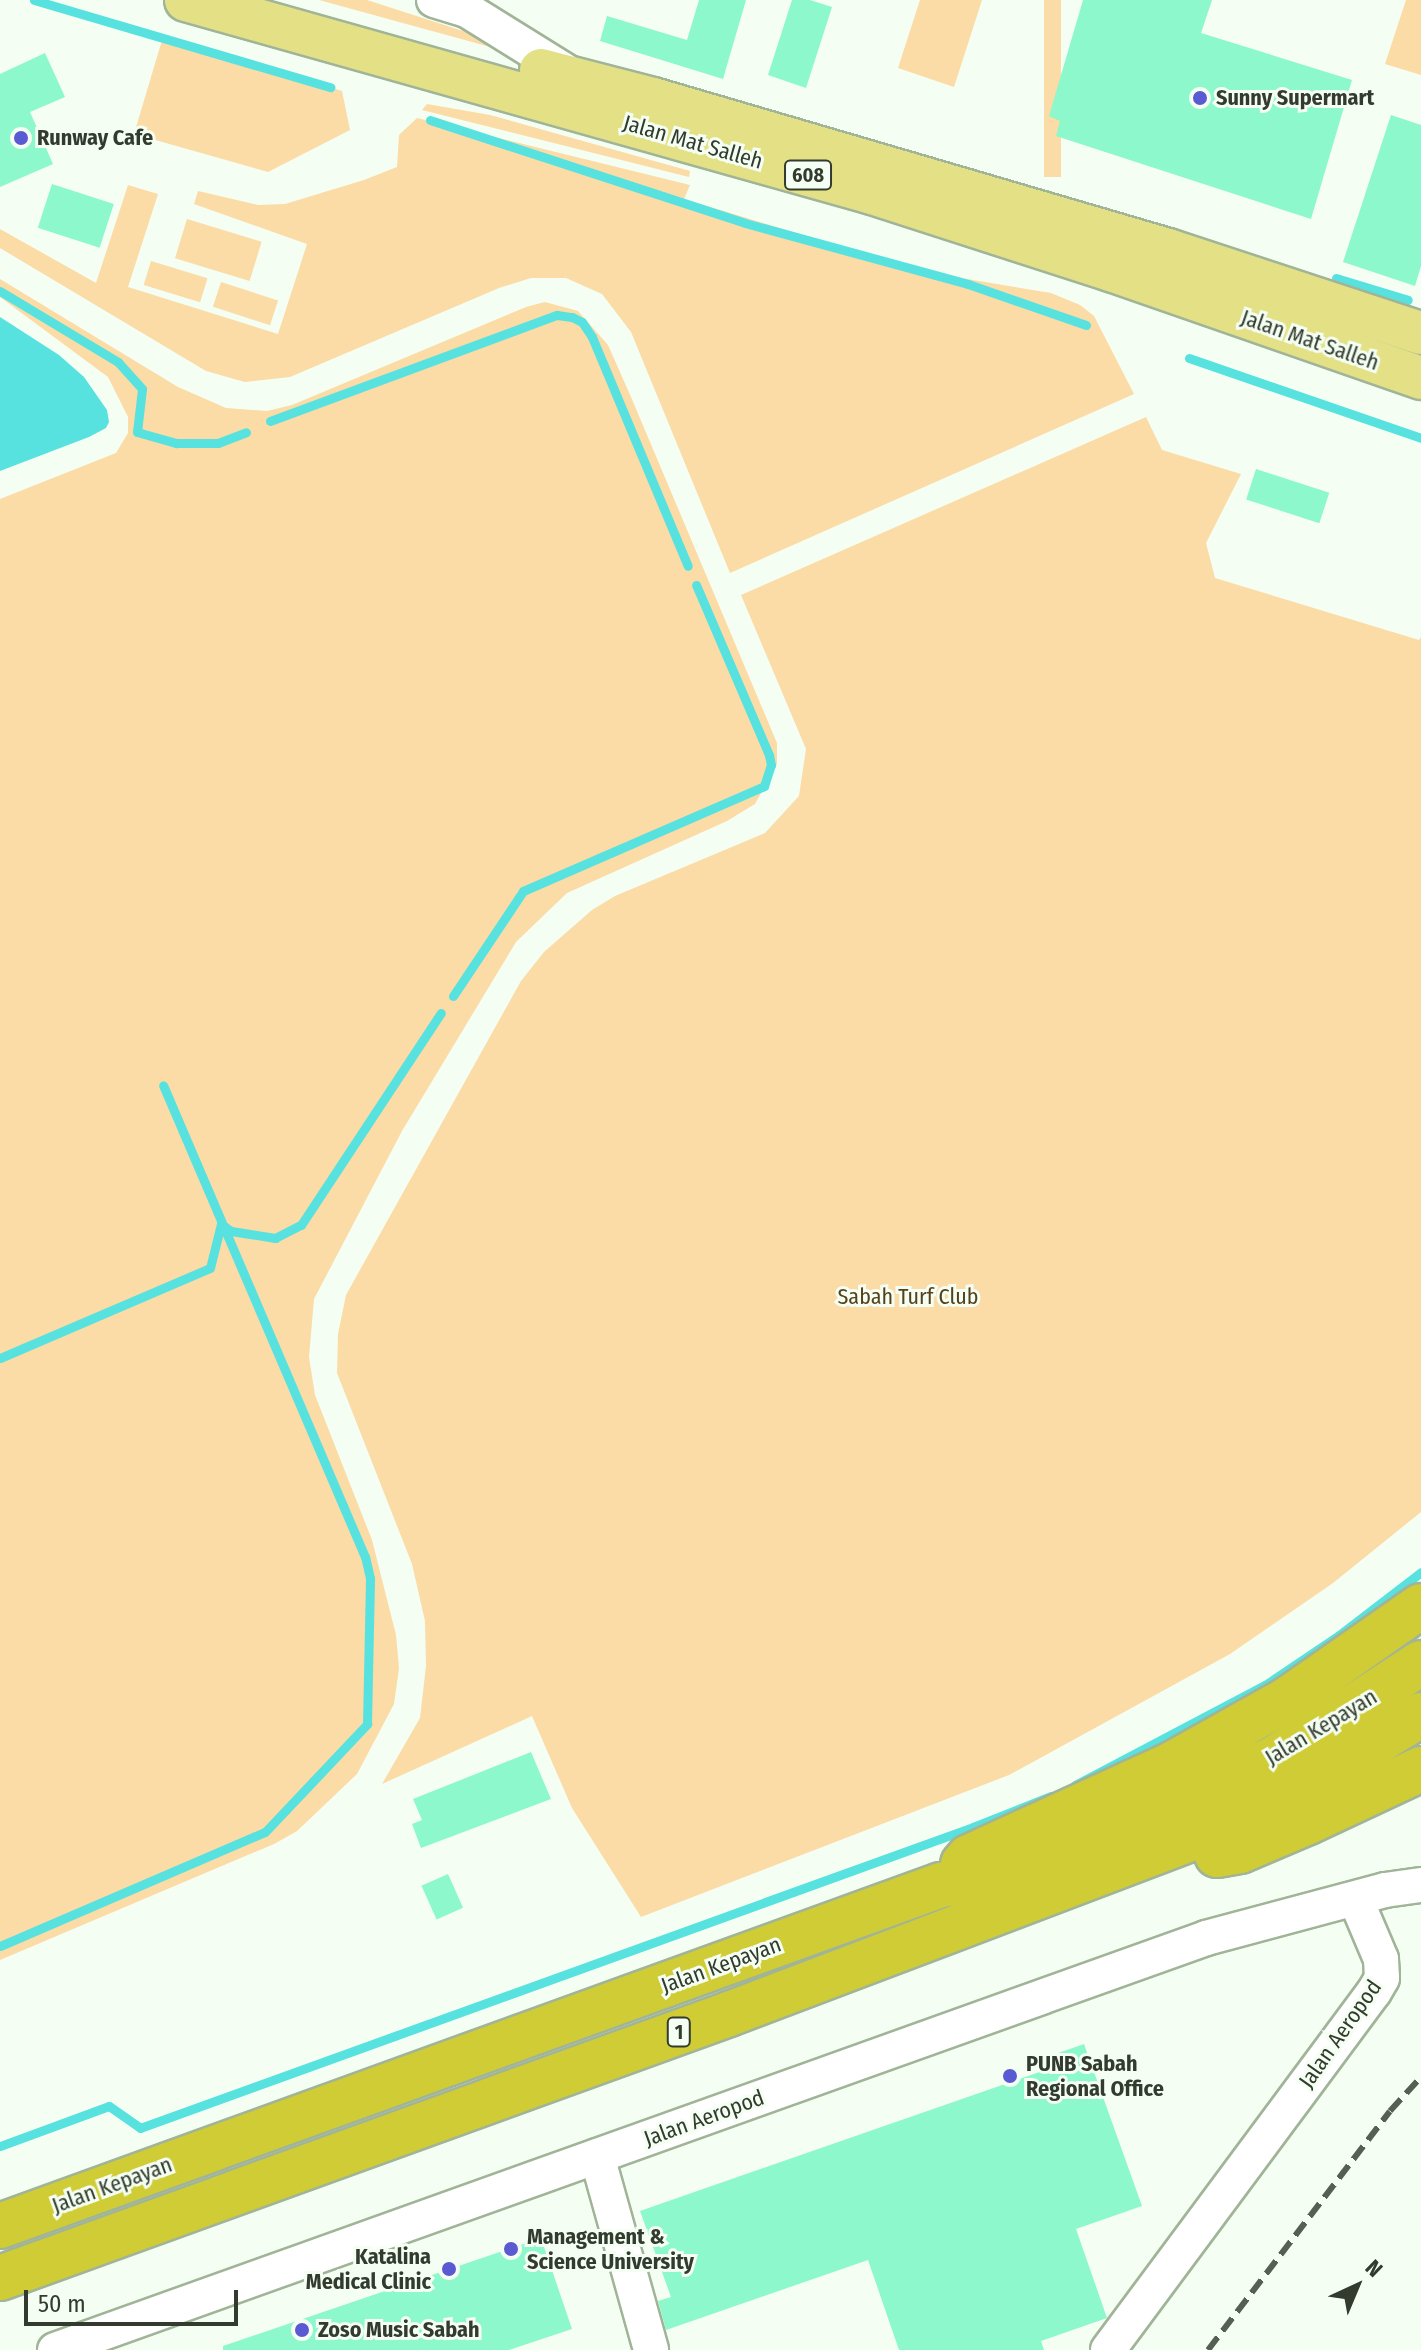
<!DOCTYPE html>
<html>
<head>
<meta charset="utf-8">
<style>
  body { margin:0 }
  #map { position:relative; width:1421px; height:2350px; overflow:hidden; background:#f5fef2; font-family:"Fira Sans Condensed",sans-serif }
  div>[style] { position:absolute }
  .green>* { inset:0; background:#fbdba6; transform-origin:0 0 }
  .water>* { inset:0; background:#57e2e0 }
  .stream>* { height:9px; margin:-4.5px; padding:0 4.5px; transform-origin:4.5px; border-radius:4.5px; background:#57e2e0 }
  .building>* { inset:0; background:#8cf8cb; transform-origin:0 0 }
  .roads { filter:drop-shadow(2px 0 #a0b498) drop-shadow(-2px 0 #a0b498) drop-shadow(0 2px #a0b498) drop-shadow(0 -2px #a0b498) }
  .minor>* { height:34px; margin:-17px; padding:0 17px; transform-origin:17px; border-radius:17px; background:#fff }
  .major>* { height:42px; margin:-21px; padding:0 21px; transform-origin:21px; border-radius:21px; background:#e3e086 }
  .highway>* { height:44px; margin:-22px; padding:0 22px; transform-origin:22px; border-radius:22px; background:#d0cc35 }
  .rail>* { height:6px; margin-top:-3px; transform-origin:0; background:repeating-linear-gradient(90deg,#565f53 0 16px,transparent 0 24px) }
  .dots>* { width:22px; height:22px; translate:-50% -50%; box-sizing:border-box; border:4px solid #f5fef2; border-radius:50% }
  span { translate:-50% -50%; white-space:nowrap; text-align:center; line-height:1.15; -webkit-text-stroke:6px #f5fef2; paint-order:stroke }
  .shield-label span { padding:2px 6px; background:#f5fef2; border:2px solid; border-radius:6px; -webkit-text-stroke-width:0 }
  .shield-label { font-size:20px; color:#333b2f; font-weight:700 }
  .poi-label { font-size:22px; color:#333b2f; font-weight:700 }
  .left { translate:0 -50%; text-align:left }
  .right { translate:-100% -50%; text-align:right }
  .street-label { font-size:22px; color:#333b2f }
  .park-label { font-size:22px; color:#56411d }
  .north { position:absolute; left:1317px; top:2246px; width:80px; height:80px; -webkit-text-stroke:6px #f5fef2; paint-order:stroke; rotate:44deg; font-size:22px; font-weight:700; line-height:32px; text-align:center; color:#333b2f }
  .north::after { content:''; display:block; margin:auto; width:28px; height:36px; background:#333b2f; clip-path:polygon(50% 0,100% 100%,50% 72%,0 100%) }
  .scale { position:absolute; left:24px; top:2290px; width:214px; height:36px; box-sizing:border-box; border:4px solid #333b2f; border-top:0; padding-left:10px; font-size:24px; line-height:28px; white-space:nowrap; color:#333b2f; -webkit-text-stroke:6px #f5fef2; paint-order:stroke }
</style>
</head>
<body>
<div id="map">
  <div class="green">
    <i style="clip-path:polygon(319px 0,367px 0,497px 42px,494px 48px)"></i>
    <i style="clip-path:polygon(920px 0,982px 0,954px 87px,898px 68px)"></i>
    <i style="left:1044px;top:0;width:17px;height:177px"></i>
    <i style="clip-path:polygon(1406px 0,1421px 0,1421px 75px,1385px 64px)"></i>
    <i style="clip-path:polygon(163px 37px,342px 91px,350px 130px,268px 172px,134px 134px)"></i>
    <i style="clip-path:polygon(427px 104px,490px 115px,690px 171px,689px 177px,422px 110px)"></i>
    <i style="clip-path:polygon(417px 118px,690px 185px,684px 199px,925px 272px,1051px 293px,1080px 305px,1094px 316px,1134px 394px,730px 573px,631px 332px,602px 294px,566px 278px,531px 278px,499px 288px,290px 377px,245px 382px,206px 371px,0 248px,0 229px,96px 283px,128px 185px,158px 194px,128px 287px,278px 334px,307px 244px,194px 204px,198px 191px,258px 205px,285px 204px,364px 180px,397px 167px,399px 135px)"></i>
    <i style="left:187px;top:219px;width:78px;height:41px;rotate:17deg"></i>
    <i style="left:151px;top:261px;width:59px;height:25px;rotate:17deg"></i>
    <i style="clip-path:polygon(0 279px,178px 387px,226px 408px,267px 411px,292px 405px,526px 307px,545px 302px,578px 311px,608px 345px,631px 397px,777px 743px,777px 764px,755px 804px,727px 821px,567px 893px,516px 942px,402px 1131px,314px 1299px,309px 1357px,315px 1395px,372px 1540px,396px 1635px,399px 1668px,394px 1704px,357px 1774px,297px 1831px,274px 1844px,0 1960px,0 499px,116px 453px,128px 433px,128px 417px,108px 377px,0 297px)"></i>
    <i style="left:221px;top:282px;width:60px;height:26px;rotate:18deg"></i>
    <i style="clip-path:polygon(1146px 417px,1162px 450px,1241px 474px,1206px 543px,1215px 578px,1419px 640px,1421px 637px,1421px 1512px,1333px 1583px,1230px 1654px,1009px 1775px,641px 1917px,572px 1808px,532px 1716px,382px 1784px,420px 1718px,426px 1666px,425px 1621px,412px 1564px,337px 1373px,338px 1334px,346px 1295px,521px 981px,544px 952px,592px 910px,615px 896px,765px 833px,799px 796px,806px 749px,741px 595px)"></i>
  </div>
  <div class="water">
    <i style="clip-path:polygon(0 317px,59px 355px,84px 377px,107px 410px,109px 422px,106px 428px,89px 437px,0 471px)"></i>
  </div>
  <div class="stream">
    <i style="left:34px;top:0;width:309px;rotate:16.4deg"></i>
    <i style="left:430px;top:120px;width:331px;rotate:18.1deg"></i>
    <i style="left:745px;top:223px;width:231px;rotate:15.3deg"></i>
    <i style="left:968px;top:284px;width:125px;rotate:19.2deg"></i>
    <i style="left:1336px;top:278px;width:75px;rotate:17deg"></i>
    <i style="left:0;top:291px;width:138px;rotate:31deg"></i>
    <i style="left:118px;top:362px;width:36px;rotate:48deg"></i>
    <i style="left:142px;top:389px;width:43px;rotate:96.6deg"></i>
    <i style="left:137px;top:432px;width:41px;rotate:15.8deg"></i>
    <i style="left:176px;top:443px;width:42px"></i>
    <i style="left:218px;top:443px;width:30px;rotate:-21deg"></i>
    <i style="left:1189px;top:358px;width:245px;rotate:19deg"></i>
    <i style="left:270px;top:421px;width:306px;rotate:-20.3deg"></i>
    <i style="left:557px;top:315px;width:15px;rotate:8deg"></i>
    <i style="left:572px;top:317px;width:11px;rotate:27deg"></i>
    <i style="left:582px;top:322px;width:18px;rotate:56deg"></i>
    <i style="left:592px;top:337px;width:248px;rotate:67.3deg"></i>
    <i style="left:453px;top:996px;width:126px;rotate:-56.3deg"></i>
    <i style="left:523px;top:891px;width:263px;rotate:-23.5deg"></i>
    <i style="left:764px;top:786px;width:22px;rotate:-72deg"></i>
    <i style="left:771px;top:765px;width:10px;rotate:-101deg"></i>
    <i style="left:769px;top:755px;width:185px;rotate:-113.2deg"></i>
    <i style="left:0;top:1358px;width:228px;rotate:-23.2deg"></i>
    <i style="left:210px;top:1268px;width:45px;rotate:-76deg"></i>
    <i style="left:221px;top:1224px;width:12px;rotate:35deg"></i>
    <i style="left:231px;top:1231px;width:45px;rotate:9deg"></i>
    <i style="left:275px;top:1238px;width:29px;rotate:-27deg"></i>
    <i style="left:301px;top:1225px;width:254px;rotate:-56.6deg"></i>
    <i style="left:1075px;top:1785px;width:215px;rotate:-27.8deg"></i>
    <i style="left:1265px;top:1685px;width:89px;rotate:-34deg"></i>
    <i style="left:1339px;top:1635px;width:103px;rotate:-37.5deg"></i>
    <i style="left:0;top:1946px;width:288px;rotate:-23.3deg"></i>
    <i style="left:265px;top:1832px;width:149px;rotate:-46.6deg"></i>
    <i style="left:367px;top:1724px;width:146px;rotate:-88.8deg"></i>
    <i style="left:370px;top:1578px;width:22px;rotate:-103deg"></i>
    <i style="left:365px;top:1557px;width:513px;rotate:-113.17deg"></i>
    <i style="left:0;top:2146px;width:116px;rotate:-20.2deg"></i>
    <i style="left:109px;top:2106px;width:38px;rotate:35deg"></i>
    <i style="left:140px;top:2128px;width:886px;rotate:-19.87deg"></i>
    <i style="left:973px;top:1827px;width:84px;rotate:-21.7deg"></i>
  </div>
  <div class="building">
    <i style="clip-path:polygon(699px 0,746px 0,723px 79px,600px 41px,607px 16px,687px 40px)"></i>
    <i style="clip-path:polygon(792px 0,810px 0,832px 7px,806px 88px,768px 75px)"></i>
    <i style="clip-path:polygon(1083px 0,1212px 0,1201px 33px,1352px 80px,1311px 219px,1056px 136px,1060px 121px,1049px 116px)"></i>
    <i style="clip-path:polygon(45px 53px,65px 97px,30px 112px,53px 164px,0 187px,0 74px)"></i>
    <i style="clip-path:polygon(1391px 115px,1421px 125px,1421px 266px,1415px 286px,1343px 262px)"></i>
    <i style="left:52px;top:184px;width:65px;height:46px;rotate:18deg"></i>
    <i style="left:1256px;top:469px;width:77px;height:32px;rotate:18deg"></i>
    <i style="clip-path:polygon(531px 1752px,551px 1799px,421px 1848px,412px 1824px,422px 1820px,413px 1799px)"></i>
    <i style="left:448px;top:1874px;width:37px;height:29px;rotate:66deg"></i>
    <i style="clip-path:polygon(1084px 2044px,1142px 2206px,1076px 2229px,1107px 2318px,1041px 2341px,1044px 2350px,899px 2350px,868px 2260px,666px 2330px,658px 2301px,671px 2297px,640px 2211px,1048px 2069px,1044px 2058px)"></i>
    <i style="clip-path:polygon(541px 2238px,572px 2329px,509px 2350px,223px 2350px,223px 2346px)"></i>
  </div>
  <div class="roads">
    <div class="minor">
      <i style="left:434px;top:0;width:34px;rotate:17deg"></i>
      <i style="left:467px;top:10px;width:125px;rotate:31.9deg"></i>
      <i style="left:597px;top:2156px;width:201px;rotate:74.4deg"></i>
      <i style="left:55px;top:2350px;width:1223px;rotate:-19.69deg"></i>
      <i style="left:1206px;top:1938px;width:185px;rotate:-15deg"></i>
      <i style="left:1385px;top:1890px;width:36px;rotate:-8deg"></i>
      <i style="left:1108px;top:2350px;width:446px;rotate:-53.4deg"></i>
      <i style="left:1374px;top:1992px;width:16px;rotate:-60deg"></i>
      <i style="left:1382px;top:1978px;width:19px;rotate:-93deg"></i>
      <i style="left:1381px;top:1959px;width:64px;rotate:-113deg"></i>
    </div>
    <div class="major">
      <i style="left:186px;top:0;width:713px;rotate:15.71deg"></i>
      <i style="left:872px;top:193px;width:251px;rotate:17.9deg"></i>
      <i style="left:1111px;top:270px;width:328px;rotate:19.2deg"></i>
      <i style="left:541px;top:70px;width:116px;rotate:14.5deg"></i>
      <i style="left:653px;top:99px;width:537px;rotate:16.34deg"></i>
      <i style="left:1168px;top:250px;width:266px;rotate:18.2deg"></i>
    </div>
    <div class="highway">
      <i style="left:1217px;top:1855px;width:23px;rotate:-10deg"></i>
      <i style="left:1240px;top:1851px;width:74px;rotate:-23.1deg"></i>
      <i style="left:1308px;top:1822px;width:125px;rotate:-25.1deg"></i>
      <i style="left:963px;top:1864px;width:9px;rotate:-49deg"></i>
      <i style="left:969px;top:1857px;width:226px;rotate:-24.6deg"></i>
      <i style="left:1174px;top:1763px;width:131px;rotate:-29.3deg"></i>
      <i style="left:1288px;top:1699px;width:162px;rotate:-35deg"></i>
      <i style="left:0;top:2226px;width:1001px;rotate:-19.92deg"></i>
      <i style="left:941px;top:1885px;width:43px;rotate:-7.9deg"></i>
      <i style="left:984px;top:1879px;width:73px;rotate:-18.4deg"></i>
      <i style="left:1053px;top:1856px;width:243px;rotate:-23.8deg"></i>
      <i style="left:1275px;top:1758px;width:174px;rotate:-33.1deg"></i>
      <i style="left:0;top:2278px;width:775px;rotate:-19.91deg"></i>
      <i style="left:729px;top:2014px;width:533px;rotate:-20.78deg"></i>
      <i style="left:1227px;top:1825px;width:71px;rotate:-25.8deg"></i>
      <i style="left:1291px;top:1794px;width:152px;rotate:-31.3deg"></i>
    </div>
  </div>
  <div class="rail">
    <i style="left:1208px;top:2350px;width:300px;rotate:-52.7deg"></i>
    <i style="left:1390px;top:2111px;width:46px;rotate:-47.6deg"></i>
  </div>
  <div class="dots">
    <i style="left:1200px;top:98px;background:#5a5ad2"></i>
    <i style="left:21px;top:138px;background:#5a5ad2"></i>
    <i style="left:1010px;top:2076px;background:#5a5ad2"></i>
    <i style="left:511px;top:2249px;background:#5a5ad2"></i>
    <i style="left:449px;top:2269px;background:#5a5ad2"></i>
    <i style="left:302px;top:2330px;background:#5a5ad2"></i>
  </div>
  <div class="shield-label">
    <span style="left:808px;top:175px">608</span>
    <span style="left:679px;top:2032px">1</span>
  </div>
  <div class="poi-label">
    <span class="left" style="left:1216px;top:98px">Sunny Supermart</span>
    <span class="left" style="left:37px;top:138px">Runway Cafe</span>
    <span class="left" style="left:1026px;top:2076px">PUNB Sabah<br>Regional Office</span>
    <span class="left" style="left:527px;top:2249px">Management &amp;<br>Science University</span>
    <span class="right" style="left:431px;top:2269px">Katalina<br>Medical Clinic</span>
    <span class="left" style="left:318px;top:2330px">Zoso Music Sabah</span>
  </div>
  <div class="street-label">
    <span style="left:693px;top:142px;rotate:16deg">Jalan Mat Salleh</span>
    <span style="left:1310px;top:340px;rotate:19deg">Jalan Mat Salleh</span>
    <span style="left:1321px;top:1727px;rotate:-31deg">Jalan Kepayan</span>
    <span style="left:721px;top:1965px;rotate:-20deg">Jalan Kepayan</span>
    <span style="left:1340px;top:2034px;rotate:-55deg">Jalan Aeropod</span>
    <span style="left:704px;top:2118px;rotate:-20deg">Jalan Aeropod</span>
    <span style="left:112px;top:2185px;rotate:-20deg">Jalan Kepayan</span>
  </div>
  <div class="park-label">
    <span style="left:908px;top:1297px">Sabah Turf Club</span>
  </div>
  <div class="north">N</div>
  <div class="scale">50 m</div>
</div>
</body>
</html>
